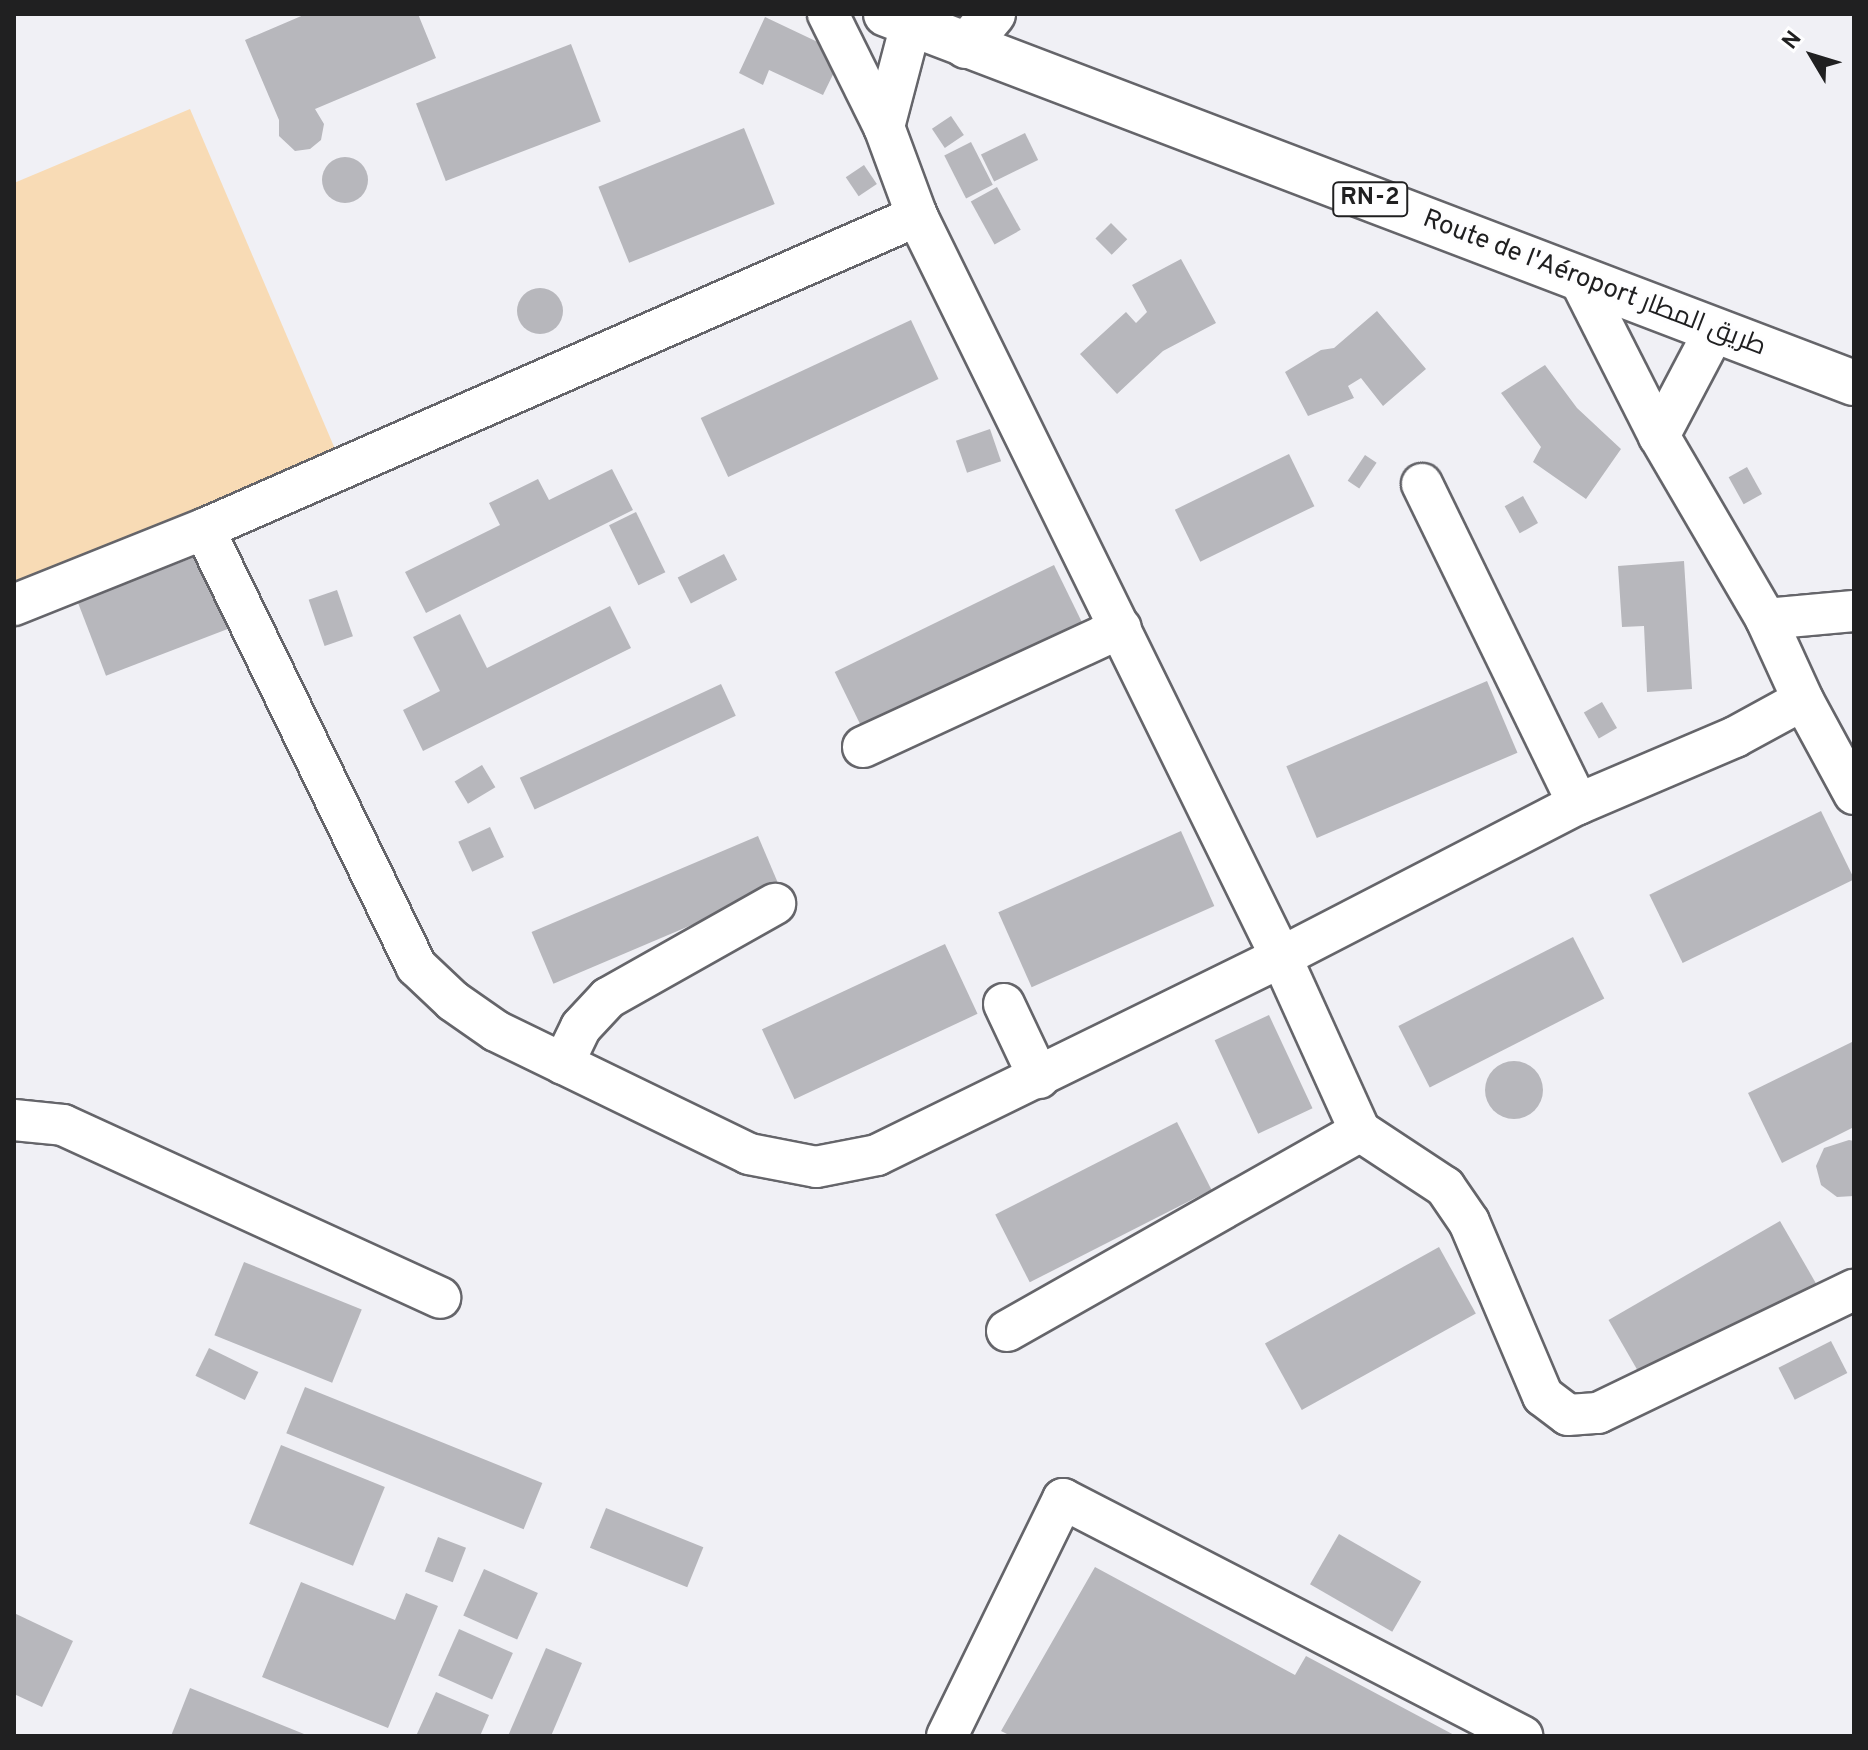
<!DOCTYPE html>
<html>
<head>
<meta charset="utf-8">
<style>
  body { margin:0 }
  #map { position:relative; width:1868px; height:1750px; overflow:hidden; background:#f0f0f5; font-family:Overpass,Cairo,sans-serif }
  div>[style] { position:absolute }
  .green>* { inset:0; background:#f8dbb5 }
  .building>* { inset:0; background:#b7b7bc; transform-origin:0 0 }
  .round { border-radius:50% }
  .roads { filter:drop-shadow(2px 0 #65656a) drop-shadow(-2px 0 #65656a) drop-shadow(0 2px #65656a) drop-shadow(0 -2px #65656a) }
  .minor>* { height:40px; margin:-20px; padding:0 20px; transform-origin:20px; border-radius:20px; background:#fff }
  .major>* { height:44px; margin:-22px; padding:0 22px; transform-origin:22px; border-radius:22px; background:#fff }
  span { translate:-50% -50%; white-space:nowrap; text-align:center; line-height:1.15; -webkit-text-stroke:6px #fefeff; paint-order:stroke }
  .shield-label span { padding:2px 6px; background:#fefeff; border:2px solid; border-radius:6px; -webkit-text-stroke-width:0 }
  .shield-label { font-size:24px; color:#202021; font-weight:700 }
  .street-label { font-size:26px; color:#202021 }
  .frame { position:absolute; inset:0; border:16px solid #202021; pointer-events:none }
  .north { position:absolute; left:1772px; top:16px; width:80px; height:80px; -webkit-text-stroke:6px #fefeff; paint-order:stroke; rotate:308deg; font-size:22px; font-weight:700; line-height:32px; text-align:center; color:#202021 }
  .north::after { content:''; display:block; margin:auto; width:28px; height:36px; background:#202021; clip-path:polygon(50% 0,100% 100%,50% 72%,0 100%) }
</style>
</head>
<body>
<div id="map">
  <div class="green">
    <i style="clip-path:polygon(190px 109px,338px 456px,14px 588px,14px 183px)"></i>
  </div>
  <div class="building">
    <i style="clip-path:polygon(306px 14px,418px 14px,436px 58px,315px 109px,324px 124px,321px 140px,310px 149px,295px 151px,279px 136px,279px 120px,245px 40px)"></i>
    <i style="clip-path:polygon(765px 17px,843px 54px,823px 95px,769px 70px,763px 85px,739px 73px)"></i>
    <i style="left:571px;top:44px;width:83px;height:166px;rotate:69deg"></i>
    <i style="left:951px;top:116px;width:23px;height:23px;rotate:56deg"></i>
    <i style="left:744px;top:128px;width:82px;height:157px;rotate:68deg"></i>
    <i style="left:1025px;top:133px;width:30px;height:49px;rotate:64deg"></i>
    <i style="left:971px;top:142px;width:48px;height:30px;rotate:63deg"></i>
    <i class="round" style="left:322px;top:157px;width:46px;height:46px"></i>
    <i style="left:864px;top:165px;width:23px;height:22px;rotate:56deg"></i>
    <i style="left:997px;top:187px;width:49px;height:30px;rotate:61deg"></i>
    <i style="left:1111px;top:223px;width:23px;height:22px;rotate:45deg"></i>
    <i style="clip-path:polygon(1181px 259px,1216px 323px,1163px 351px,1117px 394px,1080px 354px,1126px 312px,1136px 323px,1147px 312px,1132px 285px)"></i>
    <i class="round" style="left:517px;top:288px;width:46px;height:46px"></i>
    <i style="clip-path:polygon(1377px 311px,1426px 369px,1383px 406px,1361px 378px,1348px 386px,1354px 398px,1308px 416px,1285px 372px,1321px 350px,1334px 348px)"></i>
    <i style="left:911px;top:320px;width:65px;height:232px;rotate:65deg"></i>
    <i style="clip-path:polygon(1545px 365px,1577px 408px,1621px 449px,1586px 499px,1533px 462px,1541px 447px,1501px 393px)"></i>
    <i style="left:990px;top:429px;width:34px;height:36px;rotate:71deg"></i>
    <i style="left:1289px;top:454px;width:58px;height:127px;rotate:64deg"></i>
    <i style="left:1365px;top:455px;width:14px;height:31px;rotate:34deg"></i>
    <i style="left:1747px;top:467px;width:31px;height:21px;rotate:61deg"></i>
    <i style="clip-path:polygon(612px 469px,633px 510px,426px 613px,405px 572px,500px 525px,489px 503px,538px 479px,549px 500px)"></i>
    <i style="left:1523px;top:496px;width:31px;height:21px;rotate:61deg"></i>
    <i style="left:636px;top:512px;width:67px;height:30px;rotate:64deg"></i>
    <i style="left:724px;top:554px;width:29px;height:52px;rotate:63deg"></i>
    <i style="left:200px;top:555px;width:79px;height:131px;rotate:69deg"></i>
    <i style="clip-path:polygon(1684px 561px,1692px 689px,1647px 692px,1644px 626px,1622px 627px,1618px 566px)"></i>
    <i style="left:1054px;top:565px;width:73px;height:244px;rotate:64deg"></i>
    <i style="left:337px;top:590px;width:49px;height:30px;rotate:71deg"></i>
    <i style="clip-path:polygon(610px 606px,631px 648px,423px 751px,403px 710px,440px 691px,413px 637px,460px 614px,487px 668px)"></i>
    <i style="left:1487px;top:681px;width:78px;height:218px;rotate:67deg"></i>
    <i style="left:721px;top:684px;width:35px;height:222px;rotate:65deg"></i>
    <i style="left:1602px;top:702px;width:30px;height:21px;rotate:60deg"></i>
    <i style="left:482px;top:765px;width:26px;height:32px;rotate:59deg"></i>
    <i style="left:1821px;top:811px;width:76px;height:191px;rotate:64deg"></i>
    <i style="left:490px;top:827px;width:33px;height:35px;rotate:65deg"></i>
    <i style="left:1181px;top:831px;width:82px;height:200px;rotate:66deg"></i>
    <i style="left:758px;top:836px;width:56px;height:246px;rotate:67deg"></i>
    <i style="left:1573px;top:937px;width:69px;height:196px;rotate:63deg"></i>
    <i style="left:945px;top:944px;width:77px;height:202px;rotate:65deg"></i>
    <i style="left:1269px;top:1015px;width:103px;height:60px;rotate:65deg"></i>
    <i style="clip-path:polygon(1854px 1041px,1854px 1127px,1782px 1163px,1748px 1093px)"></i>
    <i class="round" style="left:1485px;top:1061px;width:58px;height:58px"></i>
    <i style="left:1177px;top:1122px;width:76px;height:204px;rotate:63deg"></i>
    <i style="clip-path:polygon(1849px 1140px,1854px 1141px,1854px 1196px,1837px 1197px,1821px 1185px,1816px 1166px,1824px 1148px)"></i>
    <i style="left:1780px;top:1221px;width:83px;height:198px;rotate:60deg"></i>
    <i style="left:1439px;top:1247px;width:76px;height:199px;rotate:61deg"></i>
    <i style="left:244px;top:1262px;width:127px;height:79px;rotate:22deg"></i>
    <i style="left:1831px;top:1341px;width:36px;height:59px;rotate:63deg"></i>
    <i style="left:209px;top:1348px;width:55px;height:31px;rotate:26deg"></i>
    <i style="left:305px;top:1387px;width:256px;height:50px;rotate:22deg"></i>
    <i style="left:281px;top:1445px;width:112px;height:85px;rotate:22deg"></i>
    <i style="left:606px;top:1508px;width:105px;height:43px;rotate:22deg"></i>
    <i style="left:1339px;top:1534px;width:95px;height:58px;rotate:30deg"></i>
    <i style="left:438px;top:1537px;width:30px;height:37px;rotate:21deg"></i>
    <i style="clip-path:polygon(1095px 1567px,1295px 1675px,1306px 1656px,1456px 1736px,1011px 1736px,1001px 1731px)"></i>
    <i style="left:484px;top:1569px;width:59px;height:51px;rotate:24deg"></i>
    <i style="clip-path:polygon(301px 1582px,395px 1620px,406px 1593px,438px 1606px,388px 1728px,262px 1677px)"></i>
    <i style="clip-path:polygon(14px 1613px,73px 1641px,42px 1707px,14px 1694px)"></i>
    <i style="left:459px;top:1629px;width:59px;height:51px;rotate:24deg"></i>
    <i style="clip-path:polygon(546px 1648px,582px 1663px,551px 1736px,508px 1736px)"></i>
    <i style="clip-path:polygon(190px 1688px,309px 1736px,171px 1736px)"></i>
    <i style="clip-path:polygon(436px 1692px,489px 1715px,480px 1736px,416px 1736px)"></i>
  </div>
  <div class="roads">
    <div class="minor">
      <i style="left:828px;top:14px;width:126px;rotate:63.6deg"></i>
      <i style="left:1659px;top:436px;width:120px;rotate:-62.2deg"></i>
      <i style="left:1422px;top:484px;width:356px;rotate:64deg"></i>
      <i style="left:204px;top:529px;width:486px;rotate:64.1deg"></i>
      <i style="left:416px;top:966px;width:51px;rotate:43.4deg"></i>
      <i style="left:453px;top:1001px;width:52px;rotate:34.9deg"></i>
      <i style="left:496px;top:1031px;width:281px;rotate:25.9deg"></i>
      <i style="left:749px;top:1154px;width:68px;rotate:11deg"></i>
      <i style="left:816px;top:1167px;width:62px;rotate:-11.1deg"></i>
      <i style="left:877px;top:1155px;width:450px;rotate:-26.1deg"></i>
      <i style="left:1281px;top:957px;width:826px;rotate:-116.16deg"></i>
      <i style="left:14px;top:605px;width:205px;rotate:-21.8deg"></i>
      <i style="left:204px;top:529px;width:779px;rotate:-23.7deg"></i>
      <i style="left:917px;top:216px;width:95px;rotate:-110.3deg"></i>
      <i style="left:884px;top:127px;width:106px;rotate:-75.3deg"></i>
      <i style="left:1766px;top:619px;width:88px;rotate:-5.2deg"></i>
      <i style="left:1803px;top:700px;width:107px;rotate:61.5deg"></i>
      <i style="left:863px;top:747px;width:284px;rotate:-24.8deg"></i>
      <i style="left:1004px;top:1004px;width:82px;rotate:64.7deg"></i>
      <i style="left:563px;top:1064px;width:41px;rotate:-64.1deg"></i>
      <i style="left:581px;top:1027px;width:40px;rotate:-47deg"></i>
      <i style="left:608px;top:998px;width:192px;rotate:-29.4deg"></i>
      <i style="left:14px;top:1120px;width:49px;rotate:5.8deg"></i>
      <i style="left:63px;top:1125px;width:415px;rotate:24.6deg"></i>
      <i style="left:1360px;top:1131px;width:191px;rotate:-114.4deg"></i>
      <i style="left:1281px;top:957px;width:334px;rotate:-27.3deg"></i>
      <i style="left:1578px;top:804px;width:171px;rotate:-23.1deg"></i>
      <i style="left:1735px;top:737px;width:77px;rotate:-28.6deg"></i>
      <i style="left:1803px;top:700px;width:89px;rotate:-114.6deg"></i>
      <i style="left:1766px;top:619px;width:212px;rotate:-120.3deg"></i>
      <i style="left:1659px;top:436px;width:177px;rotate:-116.9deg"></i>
      <i style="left:1007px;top:1331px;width:406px;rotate:-29.5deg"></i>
      <i style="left:1360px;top:1131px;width:102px;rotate:33.4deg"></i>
      <i style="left:1445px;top:1187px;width:42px;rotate:55.6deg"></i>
      <i style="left:1469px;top:1222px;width:189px;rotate:67deg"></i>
      <i style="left:1543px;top:1396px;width:31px;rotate:37deg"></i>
      <i style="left:1568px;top:1415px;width:30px;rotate:-4deg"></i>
      <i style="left:1598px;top:1413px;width:284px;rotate:-25.7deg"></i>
      <i style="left:947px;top:1736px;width:264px;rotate:-63.9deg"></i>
      <i style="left:1063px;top:1499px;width:517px;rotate:27.31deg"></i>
    </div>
    <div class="major">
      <i style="left:886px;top:14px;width:1036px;rotate:20.87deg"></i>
      <i style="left:966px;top:46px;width:42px;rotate:-49.8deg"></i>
    </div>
  </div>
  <div class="shield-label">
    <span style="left:1370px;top:199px">RN-2</span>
  </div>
  <div class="street-label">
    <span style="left:1594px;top:284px;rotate:21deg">Route de l'Aéroport طريق المطار</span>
  </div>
  <div class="frame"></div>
  <div class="north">N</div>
</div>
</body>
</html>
